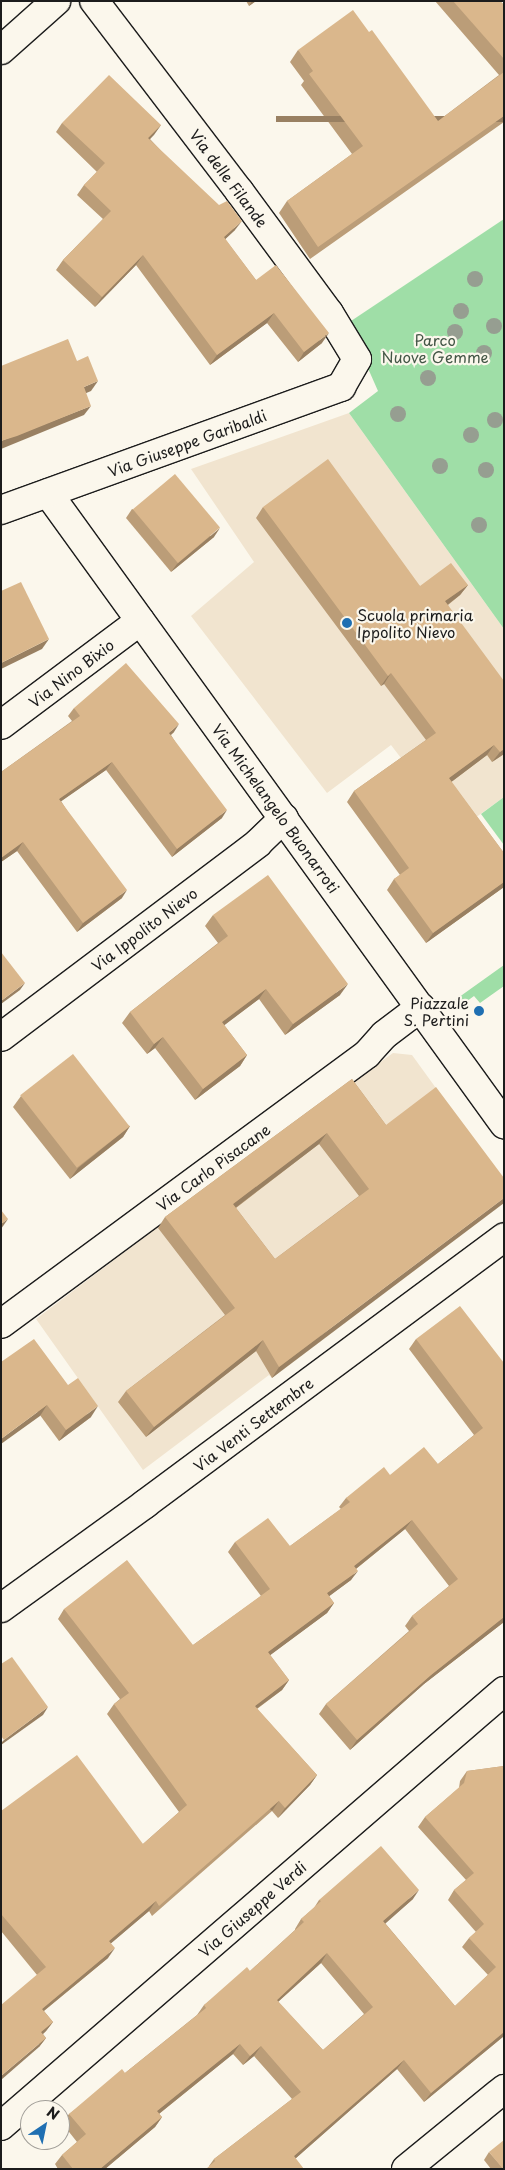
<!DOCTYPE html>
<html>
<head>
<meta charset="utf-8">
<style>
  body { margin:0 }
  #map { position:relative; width:505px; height:2170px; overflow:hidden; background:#fbf7ec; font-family:"Playpen Sans",sans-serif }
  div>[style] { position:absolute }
  .built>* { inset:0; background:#f1e4cf }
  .green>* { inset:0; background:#9fdea7 }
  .roads { filter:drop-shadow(1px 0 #1c1c1c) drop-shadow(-1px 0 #1c1c1c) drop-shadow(0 1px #1c1c1c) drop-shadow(0 -1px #1c1c1c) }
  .minor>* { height:28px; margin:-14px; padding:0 14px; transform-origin:14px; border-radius:14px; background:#fbf7ec }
  .tertiary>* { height:28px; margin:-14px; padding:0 14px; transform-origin:14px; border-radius:14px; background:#fbf7ec }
  .trees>* { width:16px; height:16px; margin:-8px; border-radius:50%; background:#969e91 }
  .wall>* { inset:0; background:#bb9d78 }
  .shaded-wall>* { inset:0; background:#998062; transform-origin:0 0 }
  .building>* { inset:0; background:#dab78c; transform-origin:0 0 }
  .dots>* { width:14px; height:14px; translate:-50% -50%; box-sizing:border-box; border:2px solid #fbf7ec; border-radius:50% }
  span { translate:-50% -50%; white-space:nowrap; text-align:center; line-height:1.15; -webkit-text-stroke:4.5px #fbf7ec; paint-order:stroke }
  .street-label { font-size:15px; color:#1c1c1c }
  .park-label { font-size:15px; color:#435646 }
  .poi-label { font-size:15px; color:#1c1c1c }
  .left { translate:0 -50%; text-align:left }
  .right { translate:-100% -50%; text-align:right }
  .frame { position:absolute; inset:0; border:2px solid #1c1c1c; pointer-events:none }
  .north { position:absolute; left:20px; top:2100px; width:50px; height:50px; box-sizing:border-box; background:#fbf7ec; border:1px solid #a29f99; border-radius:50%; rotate:34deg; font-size:14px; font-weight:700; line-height:20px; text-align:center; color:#1c1c1c }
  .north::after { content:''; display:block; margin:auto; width:18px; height:22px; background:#1f6fb2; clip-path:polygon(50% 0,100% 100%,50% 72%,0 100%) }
</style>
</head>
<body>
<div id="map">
  <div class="built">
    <i style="clip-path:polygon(349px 413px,504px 629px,504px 797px,457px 831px,391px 745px,327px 793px,191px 616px,254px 562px,191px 469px)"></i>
    <i style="clip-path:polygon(393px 1053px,412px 1055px,504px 1182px,504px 1203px,272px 1378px,269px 1375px,143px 1470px,36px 1319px,283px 1132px)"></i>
  </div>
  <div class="green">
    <i style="clip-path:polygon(504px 219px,504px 629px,349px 413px,378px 391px,348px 323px)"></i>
    <i style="clip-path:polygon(504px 797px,504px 845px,481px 814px)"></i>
    <i style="clip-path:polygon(504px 965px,504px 986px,480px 1003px,474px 996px,459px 1007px,455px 1000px)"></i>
  </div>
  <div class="roads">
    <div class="minor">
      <i style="left:48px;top:493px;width:779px;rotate:54.15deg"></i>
      <i style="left:1px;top:510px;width:362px;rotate:-19.9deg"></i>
      <i style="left:341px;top:387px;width:32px;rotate:-60deg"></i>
      <i style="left:357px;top:359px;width:54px;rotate:-121.3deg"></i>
      <i style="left:329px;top:313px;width:152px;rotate:-126.4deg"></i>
      <i style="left:239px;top:191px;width:239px;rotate:-127.3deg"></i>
      <i style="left:1px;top:725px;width:174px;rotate:-36.8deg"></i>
      <i style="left:1px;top:1037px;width:322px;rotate:-37deg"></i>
      <i style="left:258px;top:843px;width:36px;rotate:-44deg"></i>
      <i style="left:1px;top:1324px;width:455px;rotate:-36.4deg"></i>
      <i style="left:367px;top:1054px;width:25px;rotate:-48deg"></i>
      <i style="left:384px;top:1035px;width:46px;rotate:-37.1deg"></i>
      <i style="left:1px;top:1608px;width:178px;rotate:-35.8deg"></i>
      <i style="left:145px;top:1504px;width:447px;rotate:-36.6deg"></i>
      <i style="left:1px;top:2126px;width:665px;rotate:-40.85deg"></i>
      <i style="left:406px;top:2169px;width:127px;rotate:-39.2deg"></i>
    </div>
    <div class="tertiary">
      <i style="left:1px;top:50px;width:74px;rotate:-41.7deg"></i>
    </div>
  </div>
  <div class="trees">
    <i style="left:475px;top:279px"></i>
    <i style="left:461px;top:311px"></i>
    <i style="left:494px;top:326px"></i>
    <i style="left:455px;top:332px"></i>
    <i style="left:484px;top:353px"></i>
    <i style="left:428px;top:378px"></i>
    <i style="left:398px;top:414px"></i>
    <i style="left:495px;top:420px"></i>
    <i style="left:471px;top:435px"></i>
    <i style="left:440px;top:466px"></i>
    <i style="left:486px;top:470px"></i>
    <i style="left:479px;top:525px"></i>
  </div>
  <div class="wall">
    <i style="clip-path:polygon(246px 1px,256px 1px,249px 6px)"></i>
    <i style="clip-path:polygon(435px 1px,500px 1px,504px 5px,504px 122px,310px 259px,279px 213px,287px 201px,352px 154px,301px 85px,304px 81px,290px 62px,298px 50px,438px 121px,499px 75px)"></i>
    <i style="clip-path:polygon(62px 123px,161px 125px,150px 139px,235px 230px,225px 239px,256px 280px,322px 343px,298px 362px,267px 323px,210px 365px,136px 265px,95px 307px,56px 270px,63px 260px,103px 219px,77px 195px,84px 185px,97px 172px,56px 132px)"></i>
    <i style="clip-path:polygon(263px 507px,420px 586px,468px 585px,460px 595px,448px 605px,504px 754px,492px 762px,487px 755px,451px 782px,504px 853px,504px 887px,426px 943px,387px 890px,394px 879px,400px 875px,347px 802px,354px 791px,426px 740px,384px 684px,381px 686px,256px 518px)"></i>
    <i style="clip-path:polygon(132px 509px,214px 537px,171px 572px,126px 518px)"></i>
    <i style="clip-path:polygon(74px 708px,174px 732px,171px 735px,222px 818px,172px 857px,106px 770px,61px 801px,122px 898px,77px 932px,17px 851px,1px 862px,1px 772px,72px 721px,68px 716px)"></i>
    <i style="clip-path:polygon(213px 915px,340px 995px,285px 1035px,259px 999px,224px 1025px,247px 1055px,240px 1066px,195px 1100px,155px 1048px,147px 1054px,122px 1023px,130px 1012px,218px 943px,205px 926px)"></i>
    <i style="clip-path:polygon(evenodd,352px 1079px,386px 1125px,504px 1178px,272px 1378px,256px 1351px,146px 1437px,118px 1402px,126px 1391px,225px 1315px,158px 1228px,165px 1217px,352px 1079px,319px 1144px,359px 1196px,275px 1259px,236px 1208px,319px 1144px)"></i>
    <i style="clip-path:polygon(21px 1096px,130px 1126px,123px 1137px,70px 1179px,13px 1107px)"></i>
    <i style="clip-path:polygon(416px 1339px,504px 1363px,504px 1622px,424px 1684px,350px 1750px,319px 1714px,326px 1704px,409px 1631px,405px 1626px,412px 1616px,449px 1586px,405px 1529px,356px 1569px,351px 1580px,329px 1596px,334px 1603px,327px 1613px,270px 1655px,289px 1680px,282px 1690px,257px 1709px,317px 1775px,310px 1785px,278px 1818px,272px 1811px,152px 1916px,149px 1911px,111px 1943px,108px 1958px,44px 2011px,53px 2022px,46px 2031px,43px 2034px,46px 2038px,39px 2047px,37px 1975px,1px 1931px,1px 1811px,143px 1844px,179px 1812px,107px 1714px,114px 1704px,120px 1699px,58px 1619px,64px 1609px,193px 1645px,261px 1596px,228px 1552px,235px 1542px,290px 1546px,341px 1509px,339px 1507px,346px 1498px,390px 1475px,438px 1464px,474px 1435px,409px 1349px)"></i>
    <i style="clip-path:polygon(1px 1362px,91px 1417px,59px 1441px)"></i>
    <i style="clip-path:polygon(evenodd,504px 1766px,504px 2036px,424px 2102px,397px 2069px,296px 2158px,209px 2166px,214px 2159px,292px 2099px,254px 2056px,243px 2065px,233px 2054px,159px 2114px,162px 2117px,155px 2127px,105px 2169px,58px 2169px,55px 2164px,62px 2155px,77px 2142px,62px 2123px,69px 2114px,125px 2073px,197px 2015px,204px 2005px,250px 1971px,295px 1930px,295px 1929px,301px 1919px,314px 1908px,319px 1900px,413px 1899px,385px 1923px,455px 2006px,488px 1975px,462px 1947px,469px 1938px,476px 1932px,448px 1900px,454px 1890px,466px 1880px,418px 1827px,425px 1817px,459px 1788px,460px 1781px,467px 1771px,504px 1766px,321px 1963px,364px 2014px,323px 2050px,278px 2002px,321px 1963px)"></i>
    <i style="clip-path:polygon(489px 2152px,504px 2169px,491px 2169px,484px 2160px)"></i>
  </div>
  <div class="shaded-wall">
    <i style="clip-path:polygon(252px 1px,256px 1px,249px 6px)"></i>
    <i style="left:504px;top:116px;width:6px;height:228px;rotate:90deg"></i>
    <i style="clip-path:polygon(161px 125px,154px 135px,142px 147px,148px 138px)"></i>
    <i style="clip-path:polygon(242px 221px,235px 230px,217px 247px,224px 237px)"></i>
    <i style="clip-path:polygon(143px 255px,136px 265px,95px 307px,102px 297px)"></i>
    <i style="clip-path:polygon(274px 313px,267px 323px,210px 365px,217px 355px)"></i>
    <i style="clip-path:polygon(329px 333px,322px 343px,298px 362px,304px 352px)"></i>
    <i style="clip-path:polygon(98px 381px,91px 391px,77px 397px,84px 387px)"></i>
    <i style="clip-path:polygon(91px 406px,84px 415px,1px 449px,1px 441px)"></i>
    <i style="clip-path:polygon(220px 528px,214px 537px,171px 572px,177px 564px)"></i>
    <i style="clip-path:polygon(468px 585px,460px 595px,438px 612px,445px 601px)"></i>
    <i style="clip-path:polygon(49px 639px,42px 649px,1px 669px,1px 663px)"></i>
    <i style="clip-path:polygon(391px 673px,384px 684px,381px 686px,388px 676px)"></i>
    <i style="clip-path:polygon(179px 724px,174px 732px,163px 741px,169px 733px)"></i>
    <i style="clip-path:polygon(494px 745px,487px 755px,442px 789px,449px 778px)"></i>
    <i style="clip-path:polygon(504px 749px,504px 754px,492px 762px,500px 752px)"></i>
    <i style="clip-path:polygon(112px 762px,106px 770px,53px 807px,59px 799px)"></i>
    <i style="clip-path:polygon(227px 810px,222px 818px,172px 857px,177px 849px)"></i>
    <i style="clip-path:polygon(23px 842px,17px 851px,1px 862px,1px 858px)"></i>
    <i style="clip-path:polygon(504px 882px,504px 887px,426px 943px,433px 933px)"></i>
    <i style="clip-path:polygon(127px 890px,122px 898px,77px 932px,83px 923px)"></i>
    <i style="clip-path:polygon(25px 983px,20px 990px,1px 1004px,1px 1001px)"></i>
    <i style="clip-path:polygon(348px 984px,340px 995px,285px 1035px,293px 1024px)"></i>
    <i style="clip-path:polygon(266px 989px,259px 999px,214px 1033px,222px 1022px)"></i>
    <i style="clip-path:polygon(163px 1037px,155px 1048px,147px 1054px,154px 1044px)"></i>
    <i style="clip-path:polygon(247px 1055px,240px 1066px,195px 1100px,203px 1089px)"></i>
    <i style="clip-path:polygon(130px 1126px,123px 1137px,70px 1179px,78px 1168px)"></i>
    <i style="clip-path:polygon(327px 1133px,319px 1144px,226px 1215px,233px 1204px)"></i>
    <i style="clip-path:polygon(504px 1198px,504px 1203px,272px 1378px,279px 1367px)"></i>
    <i style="clip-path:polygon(8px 1219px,1px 1229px,1px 1224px)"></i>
    <i style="clip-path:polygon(263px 1340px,256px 1351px,146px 1437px,154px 1427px)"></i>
    <i style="clip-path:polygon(47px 1405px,40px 1416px,1px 1444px,1px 1439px)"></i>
    <i style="clip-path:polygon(98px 1406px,91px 1417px,59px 1441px,66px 1430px)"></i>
    <i style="clip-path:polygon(412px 1520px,405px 1529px,347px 1576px,354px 1566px)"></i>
    <i style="clip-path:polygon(358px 1571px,351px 1580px,320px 1603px,327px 1593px)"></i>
    <i style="clip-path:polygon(334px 1603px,327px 1613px,261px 1662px,268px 1652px)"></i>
    <i style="clip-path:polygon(504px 1617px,504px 1622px,424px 1684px,350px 1750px,357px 1740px,431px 1675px)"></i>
    <i style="clip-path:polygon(289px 1680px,282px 1690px,248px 1715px,255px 1706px)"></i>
    <i style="clip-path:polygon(48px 1707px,43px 1715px,1px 1745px,1px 1743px,4px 1740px)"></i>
    <i style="clip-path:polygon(317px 1775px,310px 1785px,278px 1818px,285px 1808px)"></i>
    <i style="left:279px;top:1801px;width:12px;height:159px;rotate:125deg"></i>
    <i style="clip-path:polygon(419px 1890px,413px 1899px,377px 1931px,383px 1921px)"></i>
    <i style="clip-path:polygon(156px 1901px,149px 1911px,102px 1951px,109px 1941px)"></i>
    <i style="clip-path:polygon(115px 1948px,108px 1958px,35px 2018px,42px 2009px)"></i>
    <i style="clip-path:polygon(327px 1953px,321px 1963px,270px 2009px,277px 2000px)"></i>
    <i style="clip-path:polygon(53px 2022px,46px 2031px,34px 2042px,41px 2032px)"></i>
    <i style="clip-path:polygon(504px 2032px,504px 2036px,424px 2102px,431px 2093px)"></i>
    <i style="clip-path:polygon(46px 2038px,39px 2047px,1px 2080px,1px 2076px)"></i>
    <i style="clip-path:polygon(240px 2044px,233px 2054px,150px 2121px,157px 2111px)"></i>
    <i style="clip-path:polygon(261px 2046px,254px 2056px,243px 2065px,250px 2056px)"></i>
    <i style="clip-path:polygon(404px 2060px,397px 2069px,287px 2166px,294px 2156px)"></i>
    <i style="clip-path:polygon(162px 2117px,155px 2127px,105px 2169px,100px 2169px)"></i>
  </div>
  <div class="building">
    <i style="clip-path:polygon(453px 1px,500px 1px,504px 5px,504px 59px)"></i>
    <i style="clip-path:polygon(353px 10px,369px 32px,372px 30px,438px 121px,504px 72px,504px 116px,318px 247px,287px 201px,363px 146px,309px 74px,313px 71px,298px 50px)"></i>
    <i style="clip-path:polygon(109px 75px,161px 125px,148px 138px,219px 205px,227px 201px,242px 221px,224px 237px,256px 280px,276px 265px,329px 333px,304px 352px,274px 313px,217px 355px,143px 255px,102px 297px,63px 260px,111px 211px,84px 185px,105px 163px,62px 123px)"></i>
    <i style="clip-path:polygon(68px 339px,77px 361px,88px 356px,98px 381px,84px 387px,91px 406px,17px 436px,1px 441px,1px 366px)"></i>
    <i style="clip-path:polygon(328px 459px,420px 586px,451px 563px,468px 585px,445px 601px,504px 681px,504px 749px,500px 752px,494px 745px,449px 778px,504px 853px,504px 882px,433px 933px,394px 879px,409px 868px,354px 791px,436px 733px,391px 673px,388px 676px,263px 507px)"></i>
    <i style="left:175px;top:474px;width:70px;height:55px;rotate:50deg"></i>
    <i style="clip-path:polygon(21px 582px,49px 639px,1px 663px,1px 591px)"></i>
    <i style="clip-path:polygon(126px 663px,179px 724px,169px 733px,227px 810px,177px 849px,112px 762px,59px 799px,127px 890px,83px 923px,23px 842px,1px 858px,1px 772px,80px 716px,74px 708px)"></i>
    <i style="clip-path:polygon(268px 875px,348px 984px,293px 1024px,266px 989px,222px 1022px,247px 1055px,203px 1089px,163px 1037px,154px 1044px,130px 1012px,228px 936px,213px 915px)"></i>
    <i style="clip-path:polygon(1px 952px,25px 983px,1px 1001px)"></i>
    <i style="left:73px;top:1054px;width:92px;height:67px;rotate:52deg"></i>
    <i style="clip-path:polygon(evenodd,352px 1079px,386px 1125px,436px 1087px,504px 1178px,504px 1198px,279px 1367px,263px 1340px,154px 1427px,126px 1391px,235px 1308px,165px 1217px,352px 1079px,327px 1133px,369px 1189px,275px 1259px,233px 1204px,327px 1133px)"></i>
    <i style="clip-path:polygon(1px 1210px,8px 1219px,1px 1224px)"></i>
    <i style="clip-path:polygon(460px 1306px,504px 1363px,504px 1617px,431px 1675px,357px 1740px,326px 1704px,418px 1624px,412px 1616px,458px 1579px,412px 1520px,354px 1566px,358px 1571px,327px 1593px,334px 1603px,268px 1652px,289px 1680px,255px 1706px,317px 1775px,285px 1808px,279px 1801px,159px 1906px,156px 1901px,109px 1941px,115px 1948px,42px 2009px,53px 2022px,41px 2032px,46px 2038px,1px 2076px,1px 2005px,46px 1967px,1px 1914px,1px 1811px,77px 1755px,143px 1844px,187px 1805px,114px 1704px,129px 1693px,64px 1609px,127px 1560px,193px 1645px,270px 1589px,235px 1542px,268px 1518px,290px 1546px,350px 1502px,346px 1498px,384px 1467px,390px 1475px,424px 1447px,438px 1464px,483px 1428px,416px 1339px)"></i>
    <i style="clip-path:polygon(34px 1339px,68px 1385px,78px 1378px,98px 1406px,66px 1430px,47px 1405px,1px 1439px,1px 1362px)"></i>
    <i style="clip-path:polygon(12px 1657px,48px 1707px,4px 1740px,1px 1736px,1px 1664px)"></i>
    <i style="clip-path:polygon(evenodd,504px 1766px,504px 2032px,431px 2093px,404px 2060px,294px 2156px,304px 2169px,206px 2169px,215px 2161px,214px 2159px,301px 2092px,261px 2046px,250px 2056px,240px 2044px,157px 2111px,162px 2117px,100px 2169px,73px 2169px,62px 2155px,86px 2134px,69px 2114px,122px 2069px,125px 2073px,206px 2008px,204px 2005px,247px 1967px,250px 1971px,304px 1922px,301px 1919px,321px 1901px,319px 1900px,381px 1846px,419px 1890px,383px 1921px,455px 2006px,496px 1967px,469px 1938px,484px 1924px,454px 1890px,474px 1873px,425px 1817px,464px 1783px,467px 1771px,504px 1766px,327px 1953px,373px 2007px,323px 2050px,277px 2000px,327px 1953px)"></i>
    <i style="clip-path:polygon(504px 2140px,504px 2169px,503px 2169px,489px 2152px)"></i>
  </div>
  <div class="dots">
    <i style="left:347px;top:623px;background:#1f6fb2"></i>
    <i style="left:479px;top:1011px;background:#1f6fb2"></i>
  </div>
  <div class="street-label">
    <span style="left:229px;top:178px;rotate:53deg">Via delle Filande</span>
    <span style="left:187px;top:443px;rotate:-20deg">Via Giuseppe Garibaldi</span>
    <span style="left:71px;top:673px;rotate:-37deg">Via Nino Bixio</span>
    <span style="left:276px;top:808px;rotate:54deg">Via Michelangelo Buonarroti</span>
    <span style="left:144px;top:929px;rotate:-37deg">Via Ippolito Nievo</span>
    <span style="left:213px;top:1167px;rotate:-36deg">Via Carlo Pisacane</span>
    <span style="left:253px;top:1424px;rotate:-37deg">Via Venti Settembre</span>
    <span style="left:252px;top:1909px;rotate:-41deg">Via Giuseppe Verdi</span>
  </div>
  <div class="park-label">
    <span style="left:435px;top:348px">Parco<br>Nuove Gemme</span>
  </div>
  <div class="poi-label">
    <span class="left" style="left:357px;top:623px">Scuola primaria<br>Ippolito Nievo</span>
    <span class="right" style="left:469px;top:1011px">Piazzale<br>S. Pertini</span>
  </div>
  <div class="frame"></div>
  <div class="north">N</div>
</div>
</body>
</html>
